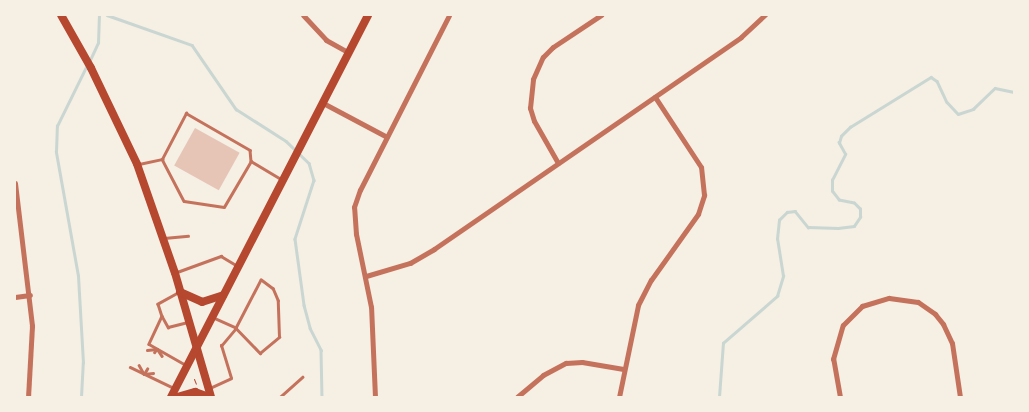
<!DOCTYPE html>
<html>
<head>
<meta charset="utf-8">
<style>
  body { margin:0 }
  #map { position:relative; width:1029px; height:412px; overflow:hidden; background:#f6efe4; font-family:"DM Sans",sans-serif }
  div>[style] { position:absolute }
  .stream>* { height:2.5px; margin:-1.25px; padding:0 1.25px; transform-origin:1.25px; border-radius:1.25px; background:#c9d6d2 }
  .building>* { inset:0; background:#e6c5b7; transform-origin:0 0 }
  .path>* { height:1px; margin:-0.5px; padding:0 0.5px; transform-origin:0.5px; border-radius:0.5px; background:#b5482f }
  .service>* { height:2.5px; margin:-1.25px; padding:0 1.25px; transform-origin:1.25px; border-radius:1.25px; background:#c5725c }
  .minor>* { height:5px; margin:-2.5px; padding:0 2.5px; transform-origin:2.5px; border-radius:2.5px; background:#c5725c }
  .secondary>* { height:8px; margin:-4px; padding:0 4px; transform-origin:4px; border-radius:4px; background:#b5482f }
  span { translate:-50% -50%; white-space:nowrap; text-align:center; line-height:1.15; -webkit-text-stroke:5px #f6efe4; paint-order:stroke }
  .frame { position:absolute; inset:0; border:16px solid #f6efe4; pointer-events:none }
</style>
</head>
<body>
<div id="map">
  <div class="stream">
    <i style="left:107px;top:15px;width:90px;rotate:19.4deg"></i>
    <i style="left:192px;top:45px;width:78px;rotate:55.5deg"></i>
    <i style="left:236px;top:109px;width:59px;rotate:32.6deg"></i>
    <i style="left:286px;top:141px;width:32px;rotate:44deg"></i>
    <i style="left:309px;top:163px;width:18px;rotate:74deg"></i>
    <i style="left:314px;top:180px;width:62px;rotate:107.9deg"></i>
    <i style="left:295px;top:239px;width:67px;rotate:82.2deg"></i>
    <i style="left:304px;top:305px;width:24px;rotate:75deg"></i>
    <i style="left:310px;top:328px;width:25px;rotate:63deg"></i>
    <i style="left:321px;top:350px;width:47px;rotate:88.8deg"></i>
    <i style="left:90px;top:60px;width:19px;rotate:-65deg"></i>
    <i style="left:98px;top:43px;width:28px;rotate:-88deg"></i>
    <i style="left:81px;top:397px;width:34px;rotate:-87deg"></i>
    <i style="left:83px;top:363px;width:87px;rotate:-93.3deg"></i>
    <i style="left:78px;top:276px;width:126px;rotate:-100.1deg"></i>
    <i style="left:56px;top:152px;width:26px;rotate:-88deg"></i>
    <i style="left:57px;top:126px;width:68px;rotate:-63.8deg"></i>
    <i style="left:719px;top:397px;width:54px;rotate:-85.8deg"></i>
    <i style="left:723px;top:343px;width:72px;rotate:-41deg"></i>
    <i style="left:777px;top:296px;width:21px;rotate:-73deg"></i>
    <i style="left:783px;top:276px;width:37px;rotate:-99deg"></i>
    <i style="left:777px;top:239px;width:19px;rotate:-84deg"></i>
    <i style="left:779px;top:220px;width:11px;rotate:-45deg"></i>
    <i style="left:787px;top:212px;width:8px;rotate:-7deg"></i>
    <i style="left:795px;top:211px;width:21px;rotate:51deg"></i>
    <i style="left:808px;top:227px;width:30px;rotate:2deg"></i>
    <i style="left:838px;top:228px;width:16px;rotate:-7deg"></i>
    <i style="left:854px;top:226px;width:11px;rotate:-56deg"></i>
    <i style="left:860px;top:217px;width:8px;rotate:-90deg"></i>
    <i style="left:860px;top:209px;width:8px;rotate:-135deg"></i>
    <i style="left:854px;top:203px;width:15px;rotate:-169deg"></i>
    <i style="left:839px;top:200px;width:11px;rotate:-128deg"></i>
    <i style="left:832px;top:191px;width:11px;rotate:-90deg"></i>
    <i style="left:832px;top:180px;width:29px;rotate:-63deg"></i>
    <i style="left:845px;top:154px;width:13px;rotate:-119deg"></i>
    <i style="left:839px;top:143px;width:7px;rotate:-74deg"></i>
    <i style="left:841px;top:136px;width:13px;rotate:-45deg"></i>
    <i style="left:850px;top:127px;width:95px;rotate:-31.7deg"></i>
    <i style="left:931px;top:77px;width:7px;rotate:34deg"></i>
    <i style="left:937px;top:81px;width:23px;rotate:65deg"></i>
    <i style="left:947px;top:102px;width:16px;rotate:47deg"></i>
    <i style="left:958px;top:114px;width:16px;rotate:-18deg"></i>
    <i style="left:973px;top:109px;width:30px;rotate:-44deg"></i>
    <i style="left:995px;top:88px;width:19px;rotate:12deg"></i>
  </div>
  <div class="building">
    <i style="left:195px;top:128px;width:51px;height:43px;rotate:29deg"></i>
  </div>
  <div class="path">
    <i style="left:194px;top:379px;width:5px;rotate:68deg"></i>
  </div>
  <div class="service">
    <i style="left:162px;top:159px;width:52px;rotate:-62.4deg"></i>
    <i style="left:186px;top:113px;width:74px;rotate:30deg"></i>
    <i style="left:250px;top:150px;width:11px;rotate:85deg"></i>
    <i style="left:139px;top:164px;width:24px;rotate:-12deg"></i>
    <i style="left:162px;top:159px;width:47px;rotate:62.4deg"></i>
    <i style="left:184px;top:201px;width:40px;rotate:8.5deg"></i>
    <i style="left:224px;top:207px;width:53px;rotate:-59.6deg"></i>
    <i style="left:251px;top:161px;width:35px;rotate:31deg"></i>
    <i style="left:164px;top:238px;width:24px;rotate:-5deg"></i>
    <i style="left:177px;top:272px;width:47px;rotate:-20deg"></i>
    <i style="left:221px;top:256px;width:17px;rotate:31deg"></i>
    <i style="left:178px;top:293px;width:23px;rotate:151deg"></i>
    <i style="left:158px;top:304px;width:13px;rotate:72deg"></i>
    <i style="left:162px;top:316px;width:31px;rotate:115deg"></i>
    <i style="left:149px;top:344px;width:43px;rotate:29.6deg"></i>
    <i style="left:162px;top:316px;width:13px;rotate:61deg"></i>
    <i style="left:168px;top:327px;width:21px;rotate:-14deg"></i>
    <i style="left:147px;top:350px;width:10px;rotate:-6deg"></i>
    <i style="left:157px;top:349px;width:4px;rotate:124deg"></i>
    <i style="left:158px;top:350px;width:7px;rotate:56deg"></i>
    <i style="left:139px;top:365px;width:10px;rotate:61deg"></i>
    <i style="left:144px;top:374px;width:6px;rotate:-59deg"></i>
    <i style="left:130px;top:367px;width:49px;rotate:25.5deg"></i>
    <i style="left:144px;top:374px;width:9px;rotate:-6deg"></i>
    <i style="left:210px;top:388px;width:23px;rotate:-25deg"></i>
    <i style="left:231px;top:378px;width:34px;rotate:-107deg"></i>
    <i style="left:221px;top:346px;width:23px;rotate:-50deg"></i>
    <i style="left:236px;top:328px;width:35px;rotate:46deg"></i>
    <i style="left:260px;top:353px;width:25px;rotate:-40deg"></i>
    <i style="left:279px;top:337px;width:36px;rotate:-92deg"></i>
    <i style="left:278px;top:301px;width:13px;rotate:-113deg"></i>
    <i style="left:273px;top:289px;width:15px;rotate:-143deg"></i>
    <i style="left:261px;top:280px;width:54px;rotate:117.5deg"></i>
    <i style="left:236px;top:328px;width:24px;rotate:-156deg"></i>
    <i style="left:231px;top:397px;width:2px"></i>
    <i style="left:280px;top:397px;width:30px;rotate:-42deg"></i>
  </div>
  <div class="minor">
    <i style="left:303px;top:15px;width:34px;rotate:47deg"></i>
    <i style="left:326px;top:40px;width:26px;rotate:29deg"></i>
    <i style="left:323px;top:103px;width:72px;rotate:28deg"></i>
    <i style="left:558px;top:163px;width:48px;rotate:-119.7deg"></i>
    <i style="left:534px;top:121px;width:14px;rotate:-107deg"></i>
    <i style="left:530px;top:108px;width:29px;rotate:-84deg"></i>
    <i style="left:533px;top:79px;width:24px;rotate:-66deg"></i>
    <i style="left:543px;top:57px;width:14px;rotate:-45deg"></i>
    <i style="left:553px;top:47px;width:58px;rotate:-33.7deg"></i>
    <i style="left:15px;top:183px;width:144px;rotate:83.2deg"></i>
    <i style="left:32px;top:326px;width:71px;rotate:93.2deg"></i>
    <i style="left:366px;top:276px;width:46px;rotate:-16.5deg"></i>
    <i style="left:410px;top:263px;width:28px;rotate:-30deg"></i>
    <i style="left:434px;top:249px;width:373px;rotate:-34.6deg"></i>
    <i style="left:741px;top:37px;width:33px;rotate:-43deg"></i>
    <i style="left:15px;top:297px;width:15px;rotate:-8deg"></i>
    <i style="left:375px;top:397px;width:90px;rotate:-92.5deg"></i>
    <i style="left:371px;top:307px;width:75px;rotate:-101.6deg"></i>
    <i style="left:356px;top:234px;width:27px;rotate:-94deg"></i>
    <i style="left:354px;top:207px;width:18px;rotate:-71deg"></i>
    <i style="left:360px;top:190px;width:196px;rotate:-63deg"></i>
    <i style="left:517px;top:397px;width:34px;rotate:-40deg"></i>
    <i style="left:543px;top:375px;width:26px;rotate:-28deg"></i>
    <i style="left:566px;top:363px;width:16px;rotate:-4deg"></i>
    <i style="left:582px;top:362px;width:42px;rotate:9.7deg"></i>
    <i style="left:619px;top:397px;width:94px;rotate:-78.3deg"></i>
    <i style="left:638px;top:305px;width:28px;rotate:-63deg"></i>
    <i style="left:651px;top:280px;width:81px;rotate:-54.5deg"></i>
    <i style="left:698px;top:214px;width:20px;rotate:-72deg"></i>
    <i style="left:704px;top:195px;width:28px;rotate:-96deg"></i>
    <i style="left:701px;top:167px;width:84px;rotate:-123.3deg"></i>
    <i style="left:840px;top:397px;width:39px;rotate:-100deg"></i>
    <i style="left:833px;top:359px;width:35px;rotate:-74deg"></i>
    <i style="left:843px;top:325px;width:27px;rotate:-45deg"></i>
    <i style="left:862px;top:306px;width:28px;rotate:-17deg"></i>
    <i style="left:889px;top:298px;width:29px;rotate:8deg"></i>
    <i style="left:918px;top:302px;width:21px;rotate:35deg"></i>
    <i style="left:935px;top:314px;width:13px;rotate:51deg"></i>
    <i style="left:943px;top:324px;width:21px;rotate:65deg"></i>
    <i style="left:952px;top:343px;width:55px;rotate:81.6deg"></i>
  </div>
  <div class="secondary">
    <i style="left:61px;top:15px;width:61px;rotate:60.5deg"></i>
    <i style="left:91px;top:68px;width:106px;rotate:64.4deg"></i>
    <i style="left:137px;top:164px;width:115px;rotate:70.8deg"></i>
    <i style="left:175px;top:273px;width:129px;rotate:73.8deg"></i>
    <i style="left:180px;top:292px;width:24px;rotate:24deg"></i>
    <i style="left:202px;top:302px;width:22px;rotate:-18deg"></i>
    <i style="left:171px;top:397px;width:430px;rotate:-62.7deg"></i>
    <i style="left:177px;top:397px;width:19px;rotate:-16deg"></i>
    <i style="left:195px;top:392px;width:15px;rotate:20deg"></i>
  </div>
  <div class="frame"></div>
</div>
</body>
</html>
